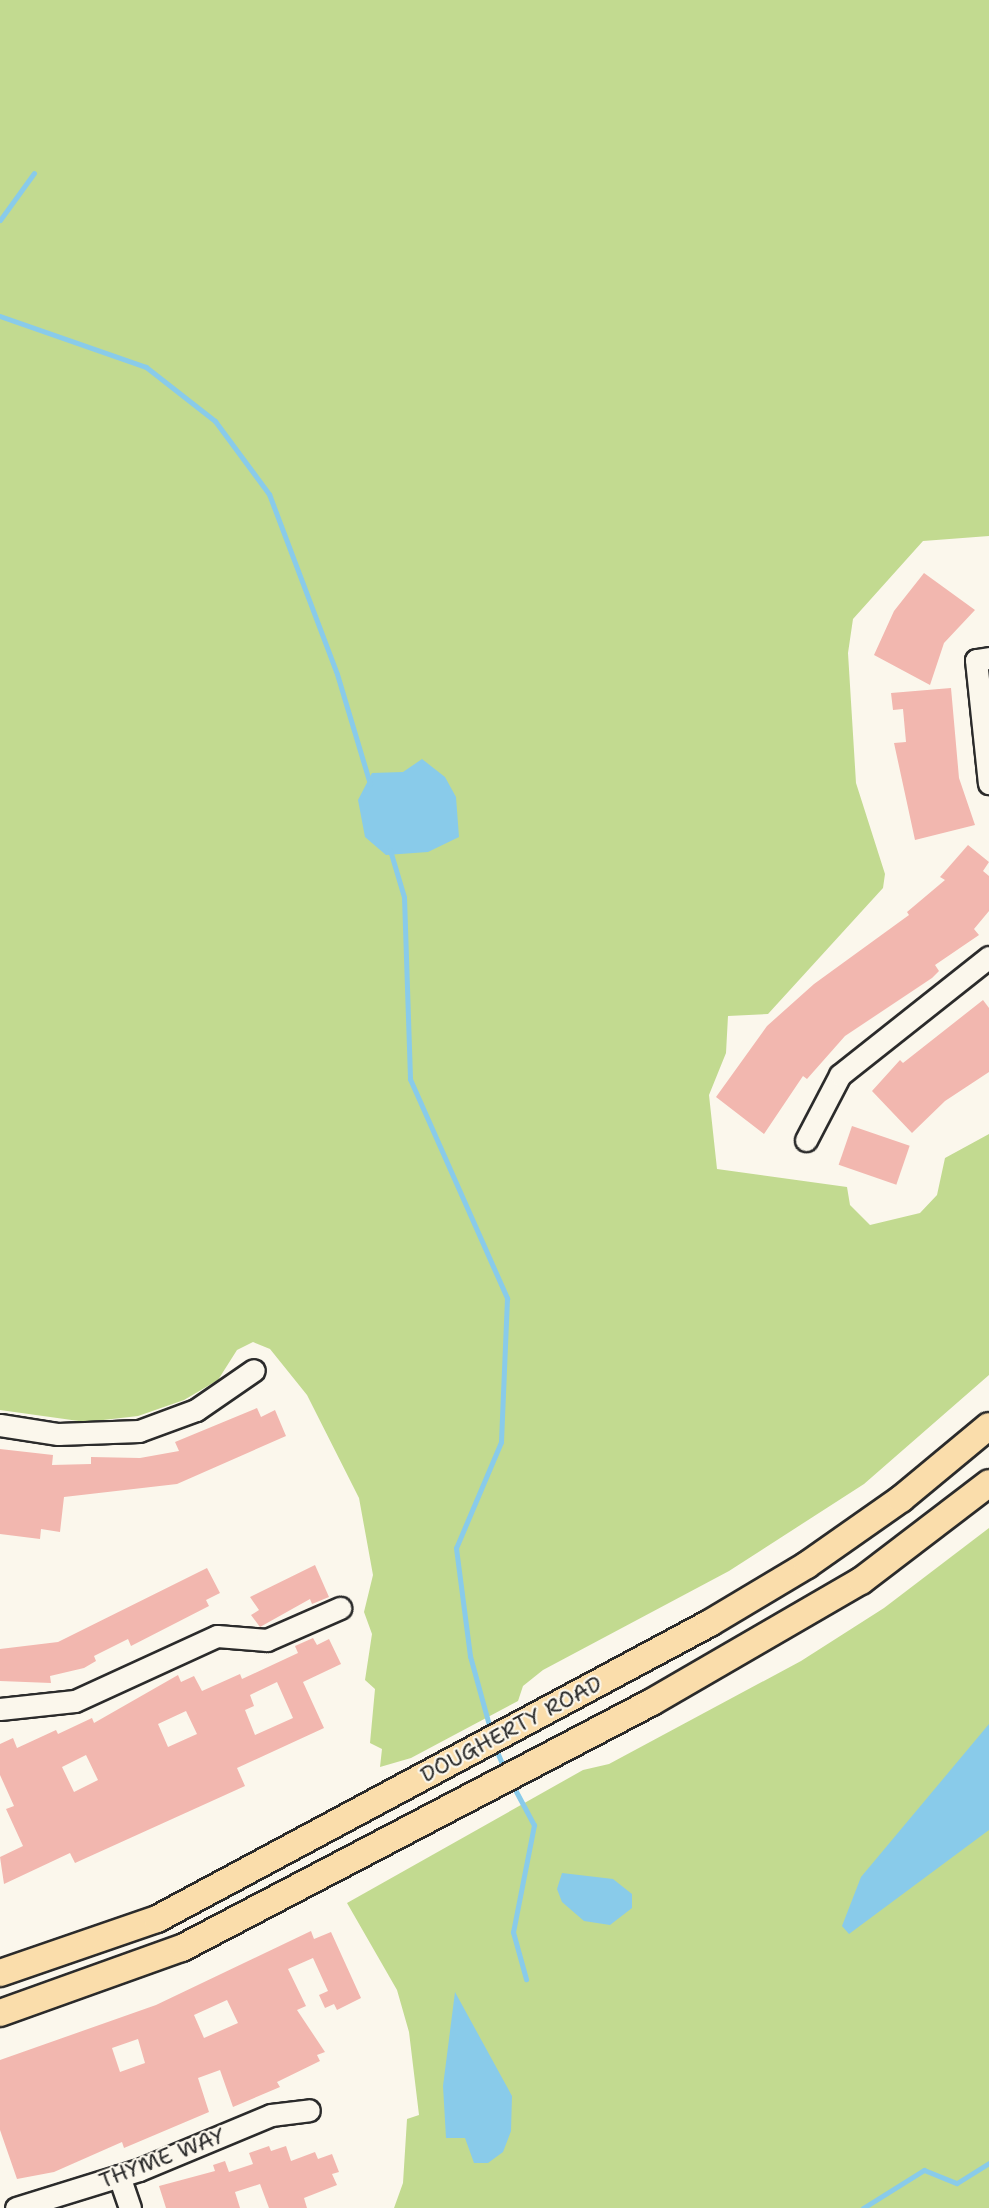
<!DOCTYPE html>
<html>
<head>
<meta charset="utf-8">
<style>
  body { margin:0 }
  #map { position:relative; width:989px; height:2208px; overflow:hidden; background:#fbf7ec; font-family:"Shantell Sans",sans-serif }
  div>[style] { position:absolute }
  .green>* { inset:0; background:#c2da90 }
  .water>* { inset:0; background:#89cbea }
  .stream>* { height:5px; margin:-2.5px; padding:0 2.5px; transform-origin:2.5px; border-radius:2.5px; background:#89cbea }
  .building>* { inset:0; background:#f2b7af; transform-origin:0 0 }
  .roads { filter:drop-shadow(2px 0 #2b2b2b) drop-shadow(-2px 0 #2b2b2b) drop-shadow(0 2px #2b2b2b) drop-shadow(0 -2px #2b2b2b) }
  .minor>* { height:21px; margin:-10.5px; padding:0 10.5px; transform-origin:10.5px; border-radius:10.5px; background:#fbf7ec }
  .major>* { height:26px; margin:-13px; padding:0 13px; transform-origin:13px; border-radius:13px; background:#faddab }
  span { translate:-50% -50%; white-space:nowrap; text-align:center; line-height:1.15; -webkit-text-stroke:4.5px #fbf7ec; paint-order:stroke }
  .street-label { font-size:22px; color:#2b2b2b }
</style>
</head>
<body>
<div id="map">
  <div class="green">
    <i style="clip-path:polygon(0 0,989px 0,989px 536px,923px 541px,853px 619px,848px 653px,856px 783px,885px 874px,883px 888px,768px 1014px,728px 1016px,726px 1053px,709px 1095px,717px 1169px,847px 1187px,850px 1205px,870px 1225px,920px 1213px,937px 1195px,945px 1158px,989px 1134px,989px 1375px,864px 1484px,729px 1571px,543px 1670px,523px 1686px,518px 1701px,411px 1758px,380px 1767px,382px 1749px,370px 1743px,375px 1689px,365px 1680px,372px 1634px,364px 1612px,373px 1575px,359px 1498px,307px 1395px,270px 1349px,253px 1342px,237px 1350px,218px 1380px,184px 1400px,138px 1416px,86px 1422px,0 1410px)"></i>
    <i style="clip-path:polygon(989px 1528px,989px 2208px,394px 2208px,403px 2183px,407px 2119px,419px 2115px,409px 2032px,397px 1990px,347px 1903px,583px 1770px,609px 1764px,801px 1661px,884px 1608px)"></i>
  </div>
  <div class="water">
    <i style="clip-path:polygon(422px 759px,445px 777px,456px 797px,459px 837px,428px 852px,386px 855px,365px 837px,358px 800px,372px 773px,403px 772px)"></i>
    <i style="clip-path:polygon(989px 1724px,989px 1830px,849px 1934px,842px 1926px,861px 1877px)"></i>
    <i style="clip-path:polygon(562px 1873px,613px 1879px,632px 1894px,632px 1908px,610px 1925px,584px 1921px,562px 1902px,557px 1889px)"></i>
    <i style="clip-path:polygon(455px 1992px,512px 2096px,511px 2131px,503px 2152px,488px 2163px,474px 2163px,465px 2138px,446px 2138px,443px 2086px)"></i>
  </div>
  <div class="stream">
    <i style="left:0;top:220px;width:58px;rotate:-54.1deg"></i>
    <i style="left:0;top:316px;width:155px;rotate:19.3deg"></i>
    <i style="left:146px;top:367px;width:88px;rotate:38deg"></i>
    <i style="left:215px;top:421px;width:91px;rotate:53.5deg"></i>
    <i style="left:269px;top:494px;width:192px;rotate:69.3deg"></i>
    <i style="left:337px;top:674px;width:115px;rotate:73.3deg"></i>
    <i style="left:390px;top:850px;width:49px;rotate:73.4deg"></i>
    <i style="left:404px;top:897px;width:182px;rotate:88.1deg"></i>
    <i style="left:410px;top:1079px;width:240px;rotate:66.1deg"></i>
    <i style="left:507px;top:1298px;width:144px;rotate:92.4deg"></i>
    <i style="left:501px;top:1442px;width:115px;rotate:113deg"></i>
    <i style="left:456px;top:1548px;width:109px;rotate:82.6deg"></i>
    <i style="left:470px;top:1656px;width:79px;rotate:74.6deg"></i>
    <i style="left:495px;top:1747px;width:26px;rotate:67deg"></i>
    <i style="left:511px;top:1782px;width:49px;rotate:61.9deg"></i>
    <i style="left:534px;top:1825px;width:109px;rotate:101.1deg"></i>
    <i style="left:513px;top:1932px;width:49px;rotate:74.5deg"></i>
    <i style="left:863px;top:2208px;width:72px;rotate:-31.9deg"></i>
    <i style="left:924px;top:2170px;width:35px;rotate:22deg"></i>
    <i style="left:957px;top:2183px;width:38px;rotate:-32deg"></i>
  </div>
  <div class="building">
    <i style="clip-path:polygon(924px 573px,975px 610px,944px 643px,930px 685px,874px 655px,894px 611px)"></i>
    <i style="clip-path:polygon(951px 688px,959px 778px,975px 825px,915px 840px,894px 743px,906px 742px,903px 709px,893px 710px,891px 693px)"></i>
    <i style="clip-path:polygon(968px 845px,989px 862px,983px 871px,989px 876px,989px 911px,974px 929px,979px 935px,935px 965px,939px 971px,932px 978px,845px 1036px,807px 1079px,803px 1076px,764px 1134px,716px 1097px,767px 1026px,814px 984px,909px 915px,907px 912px,945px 880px,940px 877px)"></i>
    <i style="clip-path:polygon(983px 1000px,989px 1008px,989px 1072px,945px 1101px,912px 1133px,872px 1091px,900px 1060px,903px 1063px)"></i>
    <i style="left:852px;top:1126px;width:61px;height:41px;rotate:19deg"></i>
    <i style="clip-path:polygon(257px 1408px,261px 1417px,275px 1410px,286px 1436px,177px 1484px,64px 1497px,60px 1532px,41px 1529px,40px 1539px,0 1534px,0 1449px,53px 1455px,52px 1465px,91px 1464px,91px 1457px,140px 1458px,179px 1451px,175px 1442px)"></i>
    <i style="clip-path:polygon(315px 1565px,329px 1597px,312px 1604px,310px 1599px,260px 1627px,251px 1615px,259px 1610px,250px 1597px)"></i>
    <i style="clip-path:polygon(207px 1568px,220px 1593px,206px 1600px,209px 1606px,131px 1646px,128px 1639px,94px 1656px,96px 1661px,84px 1668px,50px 1676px,51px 1683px,0 1681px,0 1649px,58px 1642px)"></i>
    <i style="clip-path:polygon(evenodd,313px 1638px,317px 1645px,329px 1639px,341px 1664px,303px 1682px,324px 1728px,237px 1768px,245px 1786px,75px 1863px,70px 1853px,4px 1884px,0 1857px,23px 1846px,6px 1809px,14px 1806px,0 1775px,0 1744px,13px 1738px,17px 1748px,56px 1730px,58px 1734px,92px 1718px,94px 1723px,178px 1675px,181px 1682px,194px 1676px,202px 1691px,240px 1674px,242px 1679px,298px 1653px,295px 1646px,313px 1638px,277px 1682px,293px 1718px,255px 1735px,245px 1710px,254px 1706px,250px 1695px,277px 1682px,313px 1638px,186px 1711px,197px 1734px,168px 1747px,158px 1724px,186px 1711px,313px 1638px,86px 1755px,98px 1780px,74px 1792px,62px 1767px,86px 1755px)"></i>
    <i style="clip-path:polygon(evenodd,311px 1931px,314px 1939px,331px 1932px,361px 1998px,337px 2010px,334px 2004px,325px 2008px,319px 1995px,328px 1991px,313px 1958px,288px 1969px,306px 2006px,297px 2010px,325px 2052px,317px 2055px,320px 2061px,277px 2082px,280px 2087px,233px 2107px,220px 2070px,198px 2078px,209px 2112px,124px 2148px,122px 2142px,54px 2172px,17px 2179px,0 2130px,0 2060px,156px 2005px,311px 1931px,227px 2000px,238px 2023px,204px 2038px,194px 2015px,227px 2000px,311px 1931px,138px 2039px,145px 2063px,120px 2072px,112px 2048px,138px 2039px)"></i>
    <i style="clip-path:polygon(269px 2146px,271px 2151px,286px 2146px,291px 2161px,315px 2152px,318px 2159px,332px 2154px,339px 2172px,332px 2174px,337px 2185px,304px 2198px,307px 2208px,269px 2208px,260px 2184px,235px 2192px,240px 2208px,166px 2208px,159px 2186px,215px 2171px,213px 2165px,225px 2161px,229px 2172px,253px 2164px,249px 2153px)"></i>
  </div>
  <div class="roads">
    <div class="minor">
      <i style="left:989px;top:658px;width:13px;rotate:171deg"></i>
      <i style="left:976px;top:660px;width:124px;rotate:84deg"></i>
      <i style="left:806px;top:1140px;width:73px;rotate:-62.4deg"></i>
      <i style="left:840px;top:1075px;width:190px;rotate:-38.4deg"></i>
      <i style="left:0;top:1425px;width:59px;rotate:8.8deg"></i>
      <i style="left:58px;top:1434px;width:81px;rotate:-2.1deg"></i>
      <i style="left:139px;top:1431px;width:61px;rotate:-20.2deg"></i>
      <i style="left:196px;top:1410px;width:70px;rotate:-34.6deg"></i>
      <i style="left:0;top:1709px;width:75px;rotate:-6.1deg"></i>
      <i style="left:75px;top:1701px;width:156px;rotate:-24.6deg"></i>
      <i style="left:217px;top:1636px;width:50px;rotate:4.6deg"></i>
      <i style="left:267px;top:1640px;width:80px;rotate:-23.7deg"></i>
      <i style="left:119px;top:2176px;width:34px;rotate:71deg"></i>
      <i style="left:16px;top:2208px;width:129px;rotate:-17.2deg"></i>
      <i style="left:139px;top:2170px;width:143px;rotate:-22.6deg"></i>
      <i style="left:271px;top:2115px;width:38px;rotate:-7deg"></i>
    </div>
    <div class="major">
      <i style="left:0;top:1973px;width:166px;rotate:-19deg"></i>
      <i style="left:157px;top:1919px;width:627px;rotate:-28.16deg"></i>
      <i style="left:710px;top:1623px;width:113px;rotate:-30.9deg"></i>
      <i style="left:807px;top:1565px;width:115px;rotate:-35.1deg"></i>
      <i style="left:901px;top:1499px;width:114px;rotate:-39.7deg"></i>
      <i style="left:0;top:2013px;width:193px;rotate:-19.7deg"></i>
      <i style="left:182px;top:1948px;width:530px;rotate:-27.63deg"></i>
      <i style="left:652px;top:1702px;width:241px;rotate:-30.1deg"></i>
      <i style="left:861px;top:1581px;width:161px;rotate:-37.4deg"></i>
    </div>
  </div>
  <div class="street-label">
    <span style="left:511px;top:1729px;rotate:-28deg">DOUGHERTY ROAD</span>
    <span style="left:162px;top:2158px;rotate:-21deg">THYME WAY</span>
  </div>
</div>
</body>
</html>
